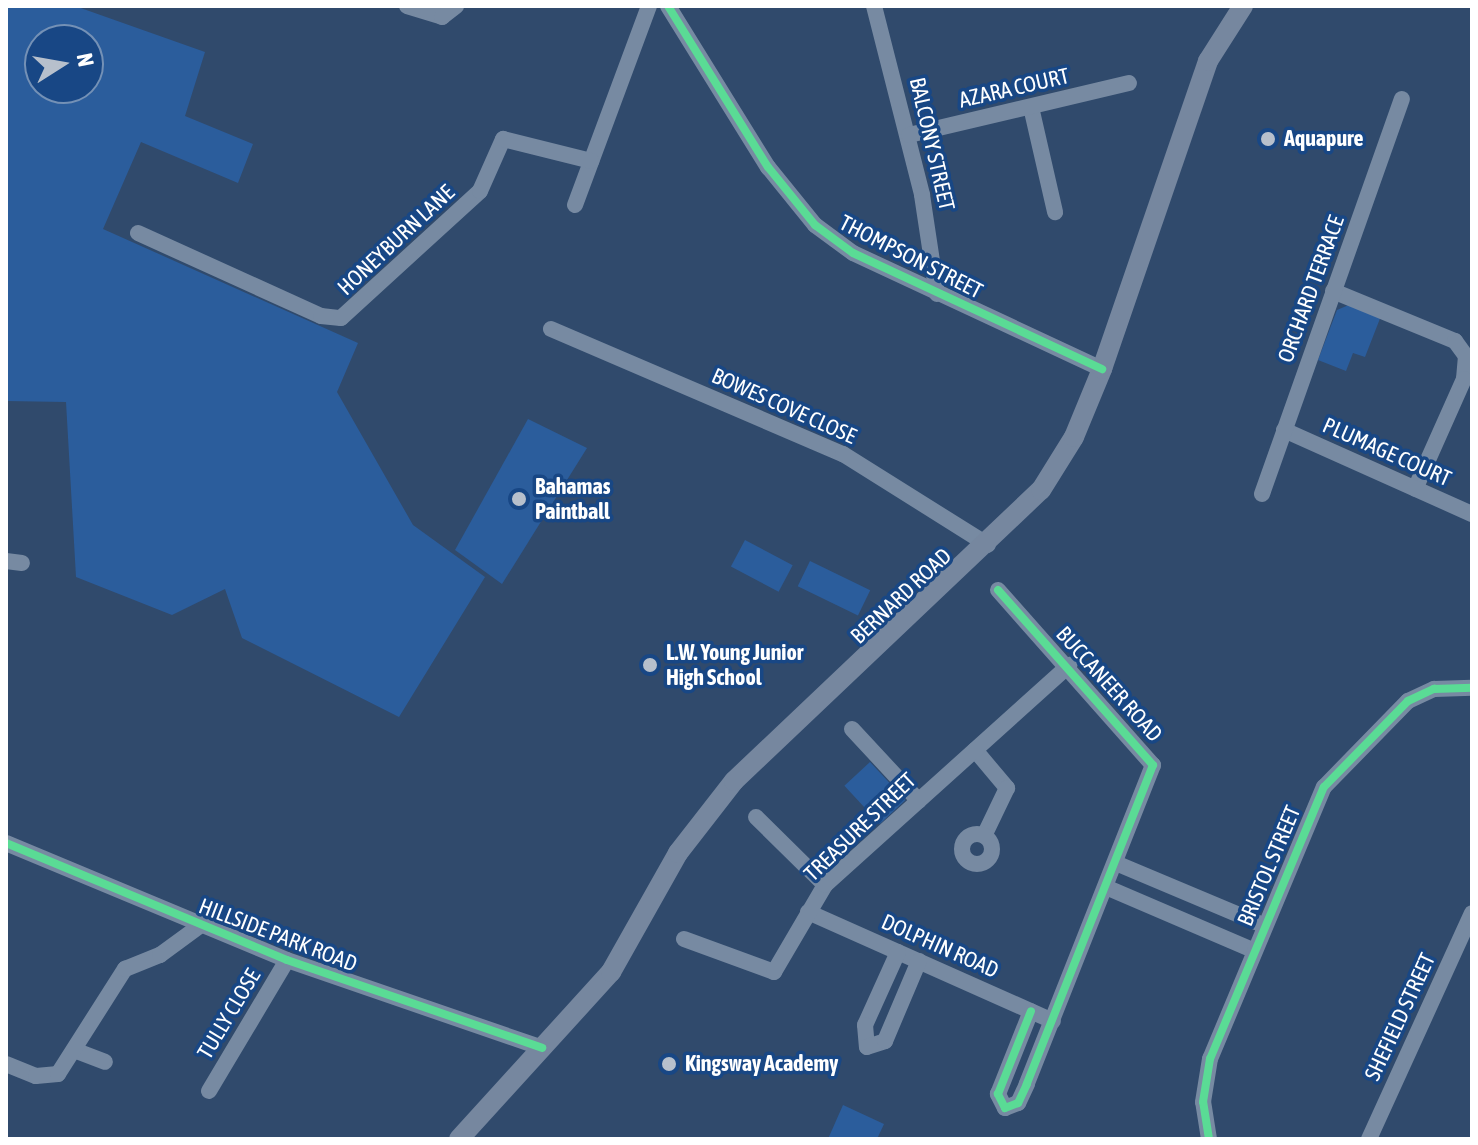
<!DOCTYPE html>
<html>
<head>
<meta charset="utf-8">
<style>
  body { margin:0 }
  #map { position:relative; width:1478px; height:1145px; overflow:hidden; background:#304a6c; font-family:"Asap Condensed",sans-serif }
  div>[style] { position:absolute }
  .green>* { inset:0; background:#2b5d9c; transform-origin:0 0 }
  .minor>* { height:16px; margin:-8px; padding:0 8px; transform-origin:8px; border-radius:8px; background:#778aa2 }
  .minor>.ring { margin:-8px; padding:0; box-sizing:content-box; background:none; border:16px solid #778aa2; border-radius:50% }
  .major>* { height:20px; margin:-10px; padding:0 10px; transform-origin:10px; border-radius:10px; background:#76879f }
  .cycleway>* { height:8px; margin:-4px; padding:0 4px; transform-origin:4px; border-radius:4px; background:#5adb95 }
  .dots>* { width:22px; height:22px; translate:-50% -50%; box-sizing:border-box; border:4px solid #184785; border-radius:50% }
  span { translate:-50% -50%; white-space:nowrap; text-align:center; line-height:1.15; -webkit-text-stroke:7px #184785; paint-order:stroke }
  .street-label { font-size:22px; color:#fff }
  .poi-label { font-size:22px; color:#fff; font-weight:700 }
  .left { translate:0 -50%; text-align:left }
  .frame { position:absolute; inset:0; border:8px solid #fff; pointer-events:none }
  .north { position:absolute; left:24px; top:24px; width:80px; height:80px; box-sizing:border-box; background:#184785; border:2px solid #7491b6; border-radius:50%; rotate:79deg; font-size:22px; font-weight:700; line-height:32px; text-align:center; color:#fff }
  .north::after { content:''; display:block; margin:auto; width:28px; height:36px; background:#b7c0cc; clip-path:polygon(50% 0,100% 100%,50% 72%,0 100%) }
</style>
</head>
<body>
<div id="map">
  <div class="green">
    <i style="clip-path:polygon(evenodd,6px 6px,75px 6px,205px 52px,185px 116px,253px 144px,238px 183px,141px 142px,103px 229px,358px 343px,337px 392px,413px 525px,485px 577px,399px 717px,242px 638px,225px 589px,172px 615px,76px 577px,66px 402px,6px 401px,6px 6px,88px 40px,88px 88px,40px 88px,40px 40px,88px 40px)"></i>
    <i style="clip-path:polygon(1351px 304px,1381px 316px,1365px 357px,1353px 353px,1346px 371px,1318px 360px,1337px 310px)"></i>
    <i style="clip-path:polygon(528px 419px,587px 448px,502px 584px,455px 550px)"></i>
    <i style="left:745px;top:540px;width:54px;height:30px;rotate:28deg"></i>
    <i style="left:810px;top:561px;width:67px;height:28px;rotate:26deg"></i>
    <i style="left:870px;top:762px;width:52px;height:35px;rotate:47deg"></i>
    <i style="clip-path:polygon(843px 1105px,884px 1124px,877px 1139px,828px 1139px)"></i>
  </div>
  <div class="minor">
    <i style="left:407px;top:6px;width:37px;rotate:17deg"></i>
    <i style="left:442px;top:17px;width:18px;rotate:-38deg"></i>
    <i style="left:668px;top:6px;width:190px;rotate:58.2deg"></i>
    <i style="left:768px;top:167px;width:75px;rotate:51deg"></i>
    <i style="left:815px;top:225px;width:47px;rotate:36.4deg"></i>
    <i style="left:853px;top:253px;width:275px;rotate:25deg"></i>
    <i style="left:874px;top:6px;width:195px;rotate:75.7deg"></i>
    <i style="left:922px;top:195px;width:100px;rotate:81.4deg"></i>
    <i style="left:1031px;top:107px;width:108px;rotate:77.1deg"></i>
    <i style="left:909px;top:135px;width:226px;rotate:-13.3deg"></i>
    <i style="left:575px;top:205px;width:212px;rotate:-69.6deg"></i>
    <i style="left:138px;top:233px;width:201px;rotate:24.4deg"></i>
    <i style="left:321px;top:316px;width:20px;rotate:6deg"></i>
    <i style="left:341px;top:318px;width:188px;rotate:-42.4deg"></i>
    <i style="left:480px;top:191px;width:57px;rotate:-66.1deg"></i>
    <i style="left:503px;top:139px;width:91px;rotate:14deg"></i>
    <i style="left:1333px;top:291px;width:132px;rotate:22.3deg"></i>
    <i style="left:1455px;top:341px;width:19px;rotate:54deg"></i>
    <i style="left:1466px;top:356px;width:23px;rotate:95deg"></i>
    <i style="left:1464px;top:379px;width:120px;rotate:114deg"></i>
    <i style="left:551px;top:329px;width:318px;rotate:23.2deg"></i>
    <i style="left:843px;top:454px;width:171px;rotate:32.1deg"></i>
    <i style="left:1284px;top:430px;width:206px;rotate:24.1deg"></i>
    <i style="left:1262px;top:494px;width:419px;rotate:-70.5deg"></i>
    <i style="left:6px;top:561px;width:16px;rotate:7deg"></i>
    <i style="left:998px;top:590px;width:234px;rotate:48.5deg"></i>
    <i style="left:1153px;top:765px;width:343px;rotate:111.6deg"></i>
    <i style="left:1027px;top:1084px;width:21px;rotate:115deg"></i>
    <i style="left:1018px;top:1103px;width:14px;rotate:159deg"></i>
    <i style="left:1005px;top:1108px;width:16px;rotate:-117deg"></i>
    <i style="left:998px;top:1094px;width:89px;rotate:-68.3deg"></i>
    <i style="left:852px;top:729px;width:98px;rotate:47.1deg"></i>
    <i style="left:975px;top:750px;width:50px;rotate:49.9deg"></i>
    <i style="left:1007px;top:788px;width:53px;rotate:115.6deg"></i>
    <i style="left:756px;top:817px;width:97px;rotate:44.6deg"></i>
    <i class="ring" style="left:962px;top:834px;width:14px;height:14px"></i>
    <i style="left:6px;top:843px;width:304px;rotate:22.6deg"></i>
    <i style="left:287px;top:960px;width:270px;rotate:19deg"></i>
    <i style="left:1118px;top:864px;width:157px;rotate:22.8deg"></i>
    <i style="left:1108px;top:888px;width:158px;rotate:23.2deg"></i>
    <i style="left:808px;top:912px;width:268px;rotate:24deg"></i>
    <i style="left:684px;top:939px;width:96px;rotate:20.1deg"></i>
    <i style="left:774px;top:972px;width:101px;rotate:-59.6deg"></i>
    <i style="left:825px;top:885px;width:329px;rotate:-42deg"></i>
    <i style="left:898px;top:952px;width:80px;rotate:114.3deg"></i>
    <i style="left:865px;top:1025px;width:22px;rotate:85deg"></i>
    <i style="left:867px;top:1047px;width:19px;rotate:-18deg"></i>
    <i style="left:885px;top:1041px;width:87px;rotate:-67deg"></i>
    <i style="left:74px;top:1050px;width:33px;rotate:21deg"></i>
    <i style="left:6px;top:1064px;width:32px;rotate:22deg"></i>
    <i style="left:36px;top:1076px;width:22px;rotate:-5deg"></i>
    <i style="left:58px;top:1074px;width:125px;rotate:-57.5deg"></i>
    <i style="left:125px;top:969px;width:38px;rotate:-22deg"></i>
    <i style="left:160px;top:955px;width:51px;rotate:-36.2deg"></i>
    <i style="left:209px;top:1091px;width:152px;rotate:-59.2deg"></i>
    <i style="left:1209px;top:1139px;width:37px;rotate:-99deg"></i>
    <i style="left:1203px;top:1102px;width:44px;rotate:-80.8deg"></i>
    <i style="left:1210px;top:1059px;width:295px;rotate:-67.3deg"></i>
    <i style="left:1324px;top:787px;width:120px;rotate:-45.7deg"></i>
    <i style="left:1408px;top:701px;width:29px;rotate:-25deg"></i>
    <i style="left:1434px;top:689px;width:38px;rotate:-2deg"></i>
    <i style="left:1369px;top:1139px;width:248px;rotate:-65.5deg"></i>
  </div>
  <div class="major">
    <i style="left:459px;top:1139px;width:226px;rotate:-47.7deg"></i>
    <i style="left:611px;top:972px;width:137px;rotate:-60.6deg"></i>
    <i style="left:678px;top:853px;width:91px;rotate:-52.1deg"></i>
    <i style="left:734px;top:781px;width:423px;rotate:-43.5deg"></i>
    <i style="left:1041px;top:490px;width:62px;rotate:-58.1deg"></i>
    <i style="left:1074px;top:437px;width:74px;rotate:-67.6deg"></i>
    <i style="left:1102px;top:369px;width:326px;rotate:-71deg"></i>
    <i style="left:1208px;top:61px;width:65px;rotate:-57.5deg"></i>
  </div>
  <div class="cycleway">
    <i style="left:668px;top:6px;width:190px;rotate:58.2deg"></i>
    <i style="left:768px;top:167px;width:75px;rotate:51deg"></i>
    <i style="left:815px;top:225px;width:47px;rotate:36.4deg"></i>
    <i style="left:853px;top:253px;width:275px;rotate:25deg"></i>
    <i style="left:998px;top:590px;width:234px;rotate:48.5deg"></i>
    <i style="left:1153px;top:765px;width:343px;rotate:111.6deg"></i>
    <i style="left:1027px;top:1084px;width:21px;rotate:115deg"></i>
    <i style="left:1018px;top:1103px;width:14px;rotate:159deg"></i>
    <i style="left:1005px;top:1108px;width:16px;rotate:-117deg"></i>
    <i style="left:998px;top:1094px;width:89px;rotate:-68.3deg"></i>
    <i style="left:6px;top:843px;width:304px;rotate:22.6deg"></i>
    <i style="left:287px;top:960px;width:270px;rotate:19deg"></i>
    <i style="left:1209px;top:1139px;width:37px;rotate:-99deg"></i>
    <i style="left:1203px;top:1102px;width:44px;rotate:-80.8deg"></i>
    <i style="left:1210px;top:1059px;width:295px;rotate:-67.3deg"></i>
    <i style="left:1324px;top:787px;width:120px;rotate:-45.7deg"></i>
    <i style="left:1408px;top:701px;width:29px;rotate:-25deg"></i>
    <i style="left:1434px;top:689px;width:38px;rotate:-2deg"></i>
  </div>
  <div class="dots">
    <i style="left:1268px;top:139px;background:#b7c0cc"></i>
    <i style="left:519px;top:499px;background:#b7c0cc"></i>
    <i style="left:650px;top:665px;background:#b7c0cc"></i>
    <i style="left:669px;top:1064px;background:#b7c0cc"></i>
  </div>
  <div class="street-label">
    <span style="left:1014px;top:88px;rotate:-13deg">AZARA COURT</span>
    <span style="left:932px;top:144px;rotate:77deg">BALCONY STREET</span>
    <span style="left:396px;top:240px;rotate:-43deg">HONEYBURN LANE</span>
    <span style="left:911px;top:257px;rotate:27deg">THOMPSON STREET</span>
    <span style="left:1311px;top:289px;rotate:-70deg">ORCHARD TERRACE</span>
    <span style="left:784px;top:406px;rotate:24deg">BOWES COVE CLOSE</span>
    <span style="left:1387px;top:452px;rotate:24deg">PLUMAGE COURT</span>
    <span style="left:901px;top:596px;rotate:-43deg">BERNARD ROAD</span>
    <span style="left:1109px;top:684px;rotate:48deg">BUCCANEER ROAD</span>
    <span style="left:860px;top:827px;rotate:-44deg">TREASURE STREET</span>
    <span style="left:1269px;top:866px;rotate:-67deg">BRISTOL STREET</span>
    <span style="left:278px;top:935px;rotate:21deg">HILLSIDE PARK ROAD</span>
    <span style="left:940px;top:946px;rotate:24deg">DOLPHIN ROAD</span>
    <span style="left:229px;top:1014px;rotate:-59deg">TULLY CLOSE</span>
    <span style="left:1400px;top:1017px;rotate:-65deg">SHEFIELD STREET</span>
  </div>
  <div class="poi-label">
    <span class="left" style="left:1284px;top:139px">Aquapure</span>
    <span class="left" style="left:535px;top:499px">Bahamas<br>Paintball</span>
    <span class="left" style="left:666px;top:665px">L.W. Young Junior<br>High School</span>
    <span class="left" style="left:685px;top:1064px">Kingsway Academy</span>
  </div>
  <div class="frame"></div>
  <div class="north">N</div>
</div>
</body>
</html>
